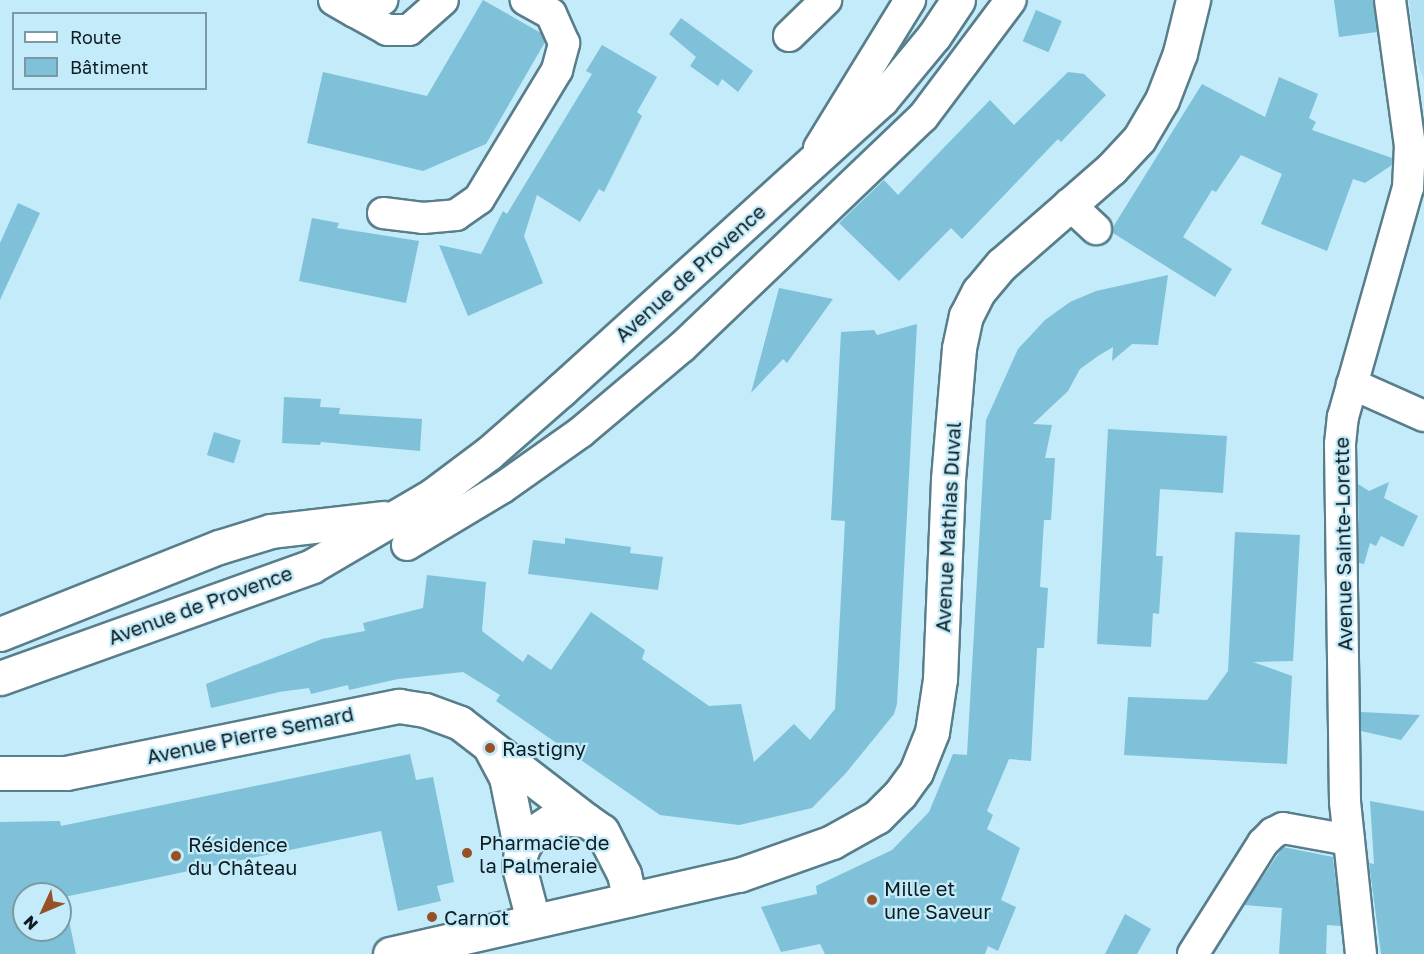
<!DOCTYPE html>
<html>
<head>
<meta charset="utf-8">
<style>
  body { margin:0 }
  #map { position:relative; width:1424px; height:954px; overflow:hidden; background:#c3ebf9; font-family:"Golos Text",sans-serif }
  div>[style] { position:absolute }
  .built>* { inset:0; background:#b0e0f2 }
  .building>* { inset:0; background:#7fc1d8; transform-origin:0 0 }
  .roads { filter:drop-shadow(2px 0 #597e8b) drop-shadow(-2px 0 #597e8b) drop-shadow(0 2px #597e8b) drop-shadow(0 -2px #597e8b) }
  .street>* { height:30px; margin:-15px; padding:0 15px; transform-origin:15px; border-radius:15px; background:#fff }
  .secondary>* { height:33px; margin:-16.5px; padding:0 16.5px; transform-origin:16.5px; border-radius:16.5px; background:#fff }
  .dots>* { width:16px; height:16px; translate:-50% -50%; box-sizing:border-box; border:3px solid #c3ebf9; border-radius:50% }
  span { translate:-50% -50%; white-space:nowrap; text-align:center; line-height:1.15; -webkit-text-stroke:4.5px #c3ebf9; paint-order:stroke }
  .street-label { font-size:20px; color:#0e1d23 }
  .poi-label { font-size:20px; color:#0e1d23 }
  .left { translate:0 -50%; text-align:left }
  .legend { position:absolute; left:12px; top:12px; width:195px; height:78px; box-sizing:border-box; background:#c3ebf9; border:2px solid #7b99a3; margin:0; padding:8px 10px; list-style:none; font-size:18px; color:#0e1d23 }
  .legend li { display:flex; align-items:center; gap:12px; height:30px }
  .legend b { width:30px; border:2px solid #7b99a3 }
  .north { position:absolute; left:12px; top:882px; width:60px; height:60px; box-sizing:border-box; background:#c3ebf9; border:2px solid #7b99a3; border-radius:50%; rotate:226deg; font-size:16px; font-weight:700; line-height:24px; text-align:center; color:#0e1d23 }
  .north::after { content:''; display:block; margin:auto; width:21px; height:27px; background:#965226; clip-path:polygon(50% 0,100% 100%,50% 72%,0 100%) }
</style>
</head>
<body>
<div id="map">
  <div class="built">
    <i style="clip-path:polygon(1409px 0,1424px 0,1424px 80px,1416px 57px)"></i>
  </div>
  <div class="building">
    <i style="clip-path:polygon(483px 0,541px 33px,545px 42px,486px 144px,423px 171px,307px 143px,323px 72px,427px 96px)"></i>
    <i style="clip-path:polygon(1334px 0,1373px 0,1377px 32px,1339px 37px)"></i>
    <i style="left:1036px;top:10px;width:28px;height:34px;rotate:23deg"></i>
    <i style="clip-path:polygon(681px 18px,753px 71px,738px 92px,722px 79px,718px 86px,690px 66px,696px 57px,669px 34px)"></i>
    <i style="clip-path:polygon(602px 45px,657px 77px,637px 112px,642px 116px,604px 192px,599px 189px,580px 222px,537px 195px,524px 236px,543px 283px,468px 316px,439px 245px,481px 254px,503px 211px,507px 214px,592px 74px,586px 71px)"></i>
    <i style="clip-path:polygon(1068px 72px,1084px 74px,1106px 95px,1061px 142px,1058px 139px,962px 239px,951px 228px,899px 281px,839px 223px,884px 180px,898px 195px,990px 100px,1014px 125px)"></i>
    <i style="clip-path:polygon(1279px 77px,1318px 94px,1309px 118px,1316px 122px,1312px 130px,1392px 158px,1392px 165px,1365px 183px,1353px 179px,1327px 251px,1261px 224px,1282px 174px,1241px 155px,1216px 192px,1212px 190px,1183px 237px,1232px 269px,1215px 297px,1113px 233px,1113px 227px,1202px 84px,1265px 117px)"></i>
    <i style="clip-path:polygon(18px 203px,40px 213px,0 300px,0 243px)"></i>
    <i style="clip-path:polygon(312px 218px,339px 223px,337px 228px,419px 241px,406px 303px,299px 281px)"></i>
    <i style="clip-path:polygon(1168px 275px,1158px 345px,1132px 344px,1112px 361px,1113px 347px,1098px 356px,1080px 369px,1068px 391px,1033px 424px,1052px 425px,1045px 458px,1055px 458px,1051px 520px,1044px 520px,1040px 587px,1048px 588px,1044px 648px,1037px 648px,1031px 761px,1009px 759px,987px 811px,993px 815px,987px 829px,1020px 848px,1001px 900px,1016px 907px,998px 951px,988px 946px,985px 954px,825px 954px,820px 944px,781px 952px,761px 907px,817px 894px,816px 886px,892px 850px,929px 812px,953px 754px,967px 755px,986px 420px,1018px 349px,1045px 320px,1070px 302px,1096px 291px)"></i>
    <i style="clip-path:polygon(779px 288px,833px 299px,787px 363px,783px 359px,751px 393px)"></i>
    <i style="clip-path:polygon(917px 324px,897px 704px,894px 714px,846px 773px,812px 808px,739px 825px,660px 815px,496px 701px,500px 695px,463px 672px,398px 679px,349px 690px,348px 685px,311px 694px,309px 688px,279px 692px,211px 708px,206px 684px,322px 639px,365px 631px,363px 623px,423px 608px,427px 575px,486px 582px,482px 631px,523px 662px,528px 654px,551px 670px,591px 612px,645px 650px,642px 659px,709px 706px,741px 704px,754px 762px,794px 724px,810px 740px,835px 709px,845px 521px,831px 520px,841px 332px,874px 330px,877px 335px)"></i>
    <i style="clip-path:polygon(284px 397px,321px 399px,320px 407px,340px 408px,339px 414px,422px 419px,420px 451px,321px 442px,320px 445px,282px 443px)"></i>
    <i style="clip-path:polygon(1108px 429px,1227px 436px,1223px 493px,1160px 489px,1156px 556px,1163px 556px,1159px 614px,1153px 613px,1151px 647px,1097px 644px)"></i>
    <i style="left:214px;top:432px;width:28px;height:24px;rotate:17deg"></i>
    <i style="clip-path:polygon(1389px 482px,1384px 498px,1418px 516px,1403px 547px,1381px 536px,1376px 546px,1370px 543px,1364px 564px,1359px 563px,1358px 484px,1369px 491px)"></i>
    <i style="clip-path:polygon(1235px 532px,1300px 535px,1293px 661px,1253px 662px,1292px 676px,1287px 764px,1124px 755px,1128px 697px,1207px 700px,1228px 671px)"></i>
    <i style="clip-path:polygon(565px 538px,631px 547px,630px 553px,663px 557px,658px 590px,528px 574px,533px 540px,565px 544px)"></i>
    <i style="clip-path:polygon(1361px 712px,1420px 715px,1401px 740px,1361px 731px)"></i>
    <i style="clip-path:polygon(evenodd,410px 754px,416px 780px,433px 777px,454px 882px,437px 886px,441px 901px,398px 911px,381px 831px,64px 897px,76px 954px,0 954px,0 822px,60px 821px,61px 826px,410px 754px,24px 894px,60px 894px,60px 930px,24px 930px,24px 894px)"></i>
    <i style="clip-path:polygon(1370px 801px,1424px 811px,1424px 954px,1381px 954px,1369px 863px,1374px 864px)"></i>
    <i style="clip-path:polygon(1283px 847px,1333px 857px,1341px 926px,1327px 925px,1326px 954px,1279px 954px,1282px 908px,1244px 905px)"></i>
    <i style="clip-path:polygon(1125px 914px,1151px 929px,1137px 954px,1105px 954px)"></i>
  </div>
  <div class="roads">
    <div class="street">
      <i style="left:334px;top:0;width:24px;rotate:30deg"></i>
      <i style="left:355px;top:12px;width:30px;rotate:-24deg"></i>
      <i style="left:355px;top:12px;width:37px;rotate:29deg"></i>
      <i style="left:387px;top:30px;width:22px"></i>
      <i style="left:409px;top:30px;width:45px;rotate:-41.4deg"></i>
      <i style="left:789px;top:36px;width:52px;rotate:-44.2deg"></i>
      <i style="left:819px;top:148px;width:174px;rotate:-58.4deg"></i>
      <i style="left:1069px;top:204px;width:37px;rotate:43deg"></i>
      <i style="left:383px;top:213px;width:40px;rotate:7.1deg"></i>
      <i style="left:423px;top:218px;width:33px;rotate:-5deg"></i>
      <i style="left:456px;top:215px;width:28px;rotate:-35deg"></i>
      <i style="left:479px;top:199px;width:151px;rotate:-58.8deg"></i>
      <i style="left:557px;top:70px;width:28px;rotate:-75deg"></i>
      <i style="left:564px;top:43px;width:32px;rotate:-114deg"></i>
      <i style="left:551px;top:14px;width:29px;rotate:-151deg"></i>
      <i style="left:1352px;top:384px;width:79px;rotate:24deg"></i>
      <i style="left:407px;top:545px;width:111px;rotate:-31deg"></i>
      <i style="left:502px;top:488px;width:97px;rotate:-35.3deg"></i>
      <i style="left:581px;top:432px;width:132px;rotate:-40.1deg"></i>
      <i style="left:682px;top:347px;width:333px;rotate:-43.7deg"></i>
      <i style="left:923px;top:117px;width:146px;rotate:-53.1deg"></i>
      <i style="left:1193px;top:954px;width:131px;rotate:-57.8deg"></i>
      <i style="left:1263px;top:843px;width:14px;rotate:-45deg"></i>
      <i style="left:1273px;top:833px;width:11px;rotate:-27deg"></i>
      <i style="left:1283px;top:828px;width:67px;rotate:10.3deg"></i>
      <i style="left:1361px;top:954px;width:153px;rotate:-96deg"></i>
      <i style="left:1345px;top:802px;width:358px;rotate:-90.8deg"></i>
      <i style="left:1340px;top:444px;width:27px;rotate:-84deg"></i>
      <i style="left:1343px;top:417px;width:238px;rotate:-74.2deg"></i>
      <i style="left:1408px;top:188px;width:42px;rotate:-87.3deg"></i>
      <i style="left:1410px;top:146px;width:147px;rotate:-97.8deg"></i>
    </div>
    <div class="secondary">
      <i style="left:0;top:634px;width:236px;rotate:-21.7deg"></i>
      <i style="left:219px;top:547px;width:54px;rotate:-17.1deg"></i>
      <i style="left:271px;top:531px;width:113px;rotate:-6.6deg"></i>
      <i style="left:0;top:678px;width:331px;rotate:-19.7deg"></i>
      <i style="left:312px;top:566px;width:140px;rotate:-30.4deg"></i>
      <i style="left:433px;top:495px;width:70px;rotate:-36.9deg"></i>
      <i style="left:489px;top:453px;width:96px;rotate:-41.2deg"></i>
      <i style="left:561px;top:390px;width:432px;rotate:-42.2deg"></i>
      <i style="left:881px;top:100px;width:83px;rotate:-50.4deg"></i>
      <i style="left:934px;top:36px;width:43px;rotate:-56.3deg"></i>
      <i style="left:491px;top:749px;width:32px;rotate:62deg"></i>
      <i style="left:506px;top:777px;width:76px;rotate:78.5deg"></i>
      <i style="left:0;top:773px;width:66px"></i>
      <i style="left:66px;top:773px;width:340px;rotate:-11.4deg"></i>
      <i style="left:399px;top:706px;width:26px;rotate:9deg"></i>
      <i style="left:425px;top:710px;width:37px;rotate:20deg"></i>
      <i style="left:460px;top:723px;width:159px;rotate:37.6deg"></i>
      <i style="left:533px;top:920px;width:55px;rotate:-104.8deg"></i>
      <i style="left:519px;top:867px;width:16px;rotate:-83deg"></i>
      <i style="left:521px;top:851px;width:18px;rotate:-61deg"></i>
      <i style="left:530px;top:835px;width:30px;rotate:-34deg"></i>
      <i style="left:555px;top:818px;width:31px;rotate:4deg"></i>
      <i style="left:586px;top:820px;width:19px;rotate:35deg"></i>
      <i style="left:602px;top:831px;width:48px;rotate:62.9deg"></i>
      <i style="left:624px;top:874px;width:26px;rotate:77deg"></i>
      <i style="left:390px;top:954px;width:358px;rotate:-12.8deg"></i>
      <i style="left:739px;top:875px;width:99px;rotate:-19.5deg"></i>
      <i style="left:832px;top:842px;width:51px;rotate:-29.1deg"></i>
      <i style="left:877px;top:817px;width:33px;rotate:-45deg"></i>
      <i style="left:900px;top:794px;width:27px;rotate:-54deg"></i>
      <i style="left:916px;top:772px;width:43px;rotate:-68.2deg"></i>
      <i style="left:932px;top:732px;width:54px;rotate:-81.4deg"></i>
      <i style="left:940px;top:679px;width:200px;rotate:-87.7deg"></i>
      <i style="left:948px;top:479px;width:131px;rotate:-85.2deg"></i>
      <i style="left:959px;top:348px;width:33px;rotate:-78deg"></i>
      <i style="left:966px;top:316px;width:28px;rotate:-63deg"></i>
      <i style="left:979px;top:291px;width:35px;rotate:-50deg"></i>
      <i style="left:1002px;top:264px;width:145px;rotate:-41.1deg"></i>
      <i style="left:1111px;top:169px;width:41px;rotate:-47deg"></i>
      <i style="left:1139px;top:139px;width:45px;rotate:-59.5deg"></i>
      <i style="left:1162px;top:100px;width:50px;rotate:-69deg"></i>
      <i style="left:1180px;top:53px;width:55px;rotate:-76.2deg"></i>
    </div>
  </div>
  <div class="dots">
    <i style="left:490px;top:748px;background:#965226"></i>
    <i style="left:467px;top:853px;background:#965226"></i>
    <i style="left:176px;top:856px;background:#965226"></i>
    <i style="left:872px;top:900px;background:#965226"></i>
    <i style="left:432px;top:917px;background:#965226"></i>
  </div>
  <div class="street-label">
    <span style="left:690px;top:273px;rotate:-42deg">Avenue de Provence</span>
    <span style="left:948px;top:527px;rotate:-87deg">Avenue Mathias Duval</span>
    <span style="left:1343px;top:544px;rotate:-91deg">Avenue Sainte-Lorette</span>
    <span style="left:200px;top:605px;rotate:-20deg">Avenue de Provence</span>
    <span style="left:250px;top:735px;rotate:-12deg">Avenue Pierre Semard</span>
  </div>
  <div class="poi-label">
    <span class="left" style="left:502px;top:748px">Rastigny</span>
    <span class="left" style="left:479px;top:854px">Pharmacie de<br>la Palmeraie</span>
    <span class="left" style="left:188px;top:856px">Résidence<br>du Château</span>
    <span class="left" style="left:884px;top:900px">Mille et<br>une Saveur</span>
    <span class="left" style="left:444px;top:917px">Carnot</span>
  </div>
  <ul class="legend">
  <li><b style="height:8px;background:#fff"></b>Route</li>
  <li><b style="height:16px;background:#7fc1d8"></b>Bâtiment</li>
  </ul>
  <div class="north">N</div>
</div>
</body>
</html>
